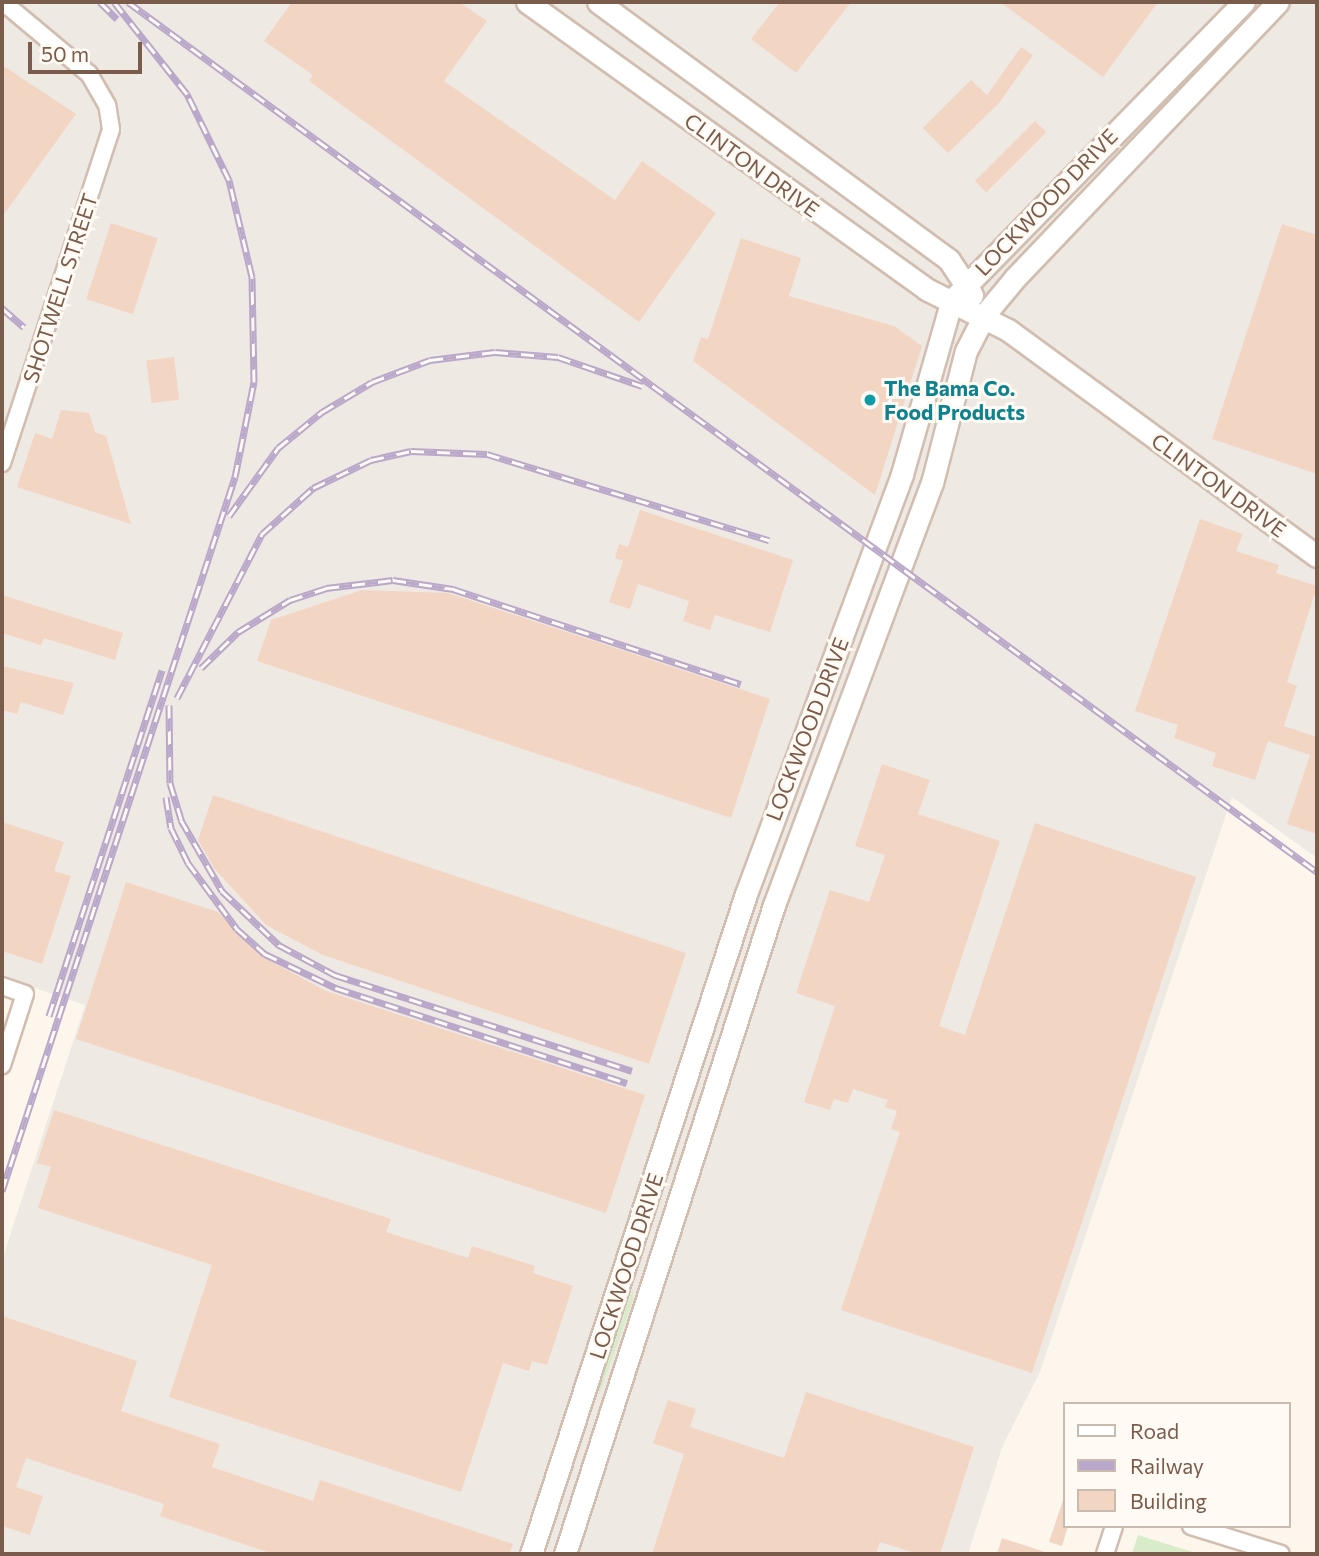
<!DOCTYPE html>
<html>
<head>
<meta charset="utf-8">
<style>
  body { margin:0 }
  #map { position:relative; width:1319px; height:1556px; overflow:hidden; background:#fdf6ec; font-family:Commissioner,sans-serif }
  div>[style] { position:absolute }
  .industrial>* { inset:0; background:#efe9e4 }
  .green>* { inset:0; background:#d8ecc9 }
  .building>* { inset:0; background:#f3d5c3; transform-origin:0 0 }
  .roads { filter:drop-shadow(2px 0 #d1beb0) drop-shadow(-2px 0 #d1beb0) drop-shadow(0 2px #d1beb0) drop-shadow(0 -2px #d1beb0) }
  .street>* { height:16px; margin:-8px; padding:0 8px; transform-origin:8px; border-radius:8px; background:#fff }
  .secondary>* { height:21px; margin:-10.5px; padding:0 10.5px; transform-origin:10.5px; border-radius:10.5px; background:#fff }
  .rail>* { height:7px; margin-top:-3.5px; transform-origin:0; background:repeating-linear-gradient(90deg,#fffaf3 0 13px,#b9a8c9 0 26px); box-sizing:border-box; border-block:2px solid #b9a8c9 }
  .dots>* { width:19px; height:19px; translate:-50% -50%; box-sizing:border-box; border:4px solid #fffaf3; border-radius:50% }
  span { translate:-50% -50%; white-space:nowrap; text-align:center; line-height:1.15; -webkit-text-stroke:6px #fffaf3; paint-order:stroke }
  .street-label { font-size:21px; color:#7a5c4d }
  .culture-label { font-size:21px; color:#0d838f; font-weight:700 }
  .left { translate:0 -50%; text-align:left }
  .frame { position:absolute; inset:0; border:4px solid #7a5c4d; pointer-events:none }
  .legend { position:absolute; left:1063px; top:1402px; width:228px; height:126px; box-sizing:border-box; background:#fffaf3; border:2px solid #cabbb1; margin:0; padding:9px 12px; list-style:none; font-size:21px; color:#7a5c4d }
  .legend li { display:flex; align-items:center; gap:14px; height:35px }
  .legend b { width:35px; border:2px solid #cabbb1 }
  .scale { position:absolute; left:28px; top:42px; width:114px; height:32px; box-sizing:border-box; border:4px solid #7a5c4d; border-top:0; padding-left:9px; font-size:21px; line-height:24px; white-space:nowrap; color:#7a5c4d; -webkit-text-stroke:5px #fffaf3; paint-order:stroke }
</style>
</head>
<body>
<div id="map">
  <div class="industrial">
    <i style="clip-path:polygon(2px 2px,1317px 2px,1317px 858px,1232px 797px,1040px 1372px,1003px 1445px,968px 1554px,2px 1554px,2px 1260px,85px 1005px,2px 977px)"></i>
  </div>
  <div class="green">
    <i style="clip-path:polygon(633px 1288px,633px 1300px,599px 1395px,599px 1379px)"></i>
    <i style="clip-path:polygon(1138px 1535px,1199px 1554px,1132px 1554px)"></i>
  </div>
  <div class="building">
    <i style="clip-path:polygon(292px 2px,459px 2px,487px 21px,444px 81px,615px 200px,642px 161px,716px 213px,639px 322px,309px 81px,313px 75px,264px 41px)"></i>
    <i style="clip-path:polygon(780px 2px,851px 2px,796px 73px,751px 39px)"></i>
    <i style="clip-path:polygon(1000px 2px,1158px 2px,1103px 77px)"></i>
    <i style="clip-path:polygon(1021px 47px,1033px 55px,999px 103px,948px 153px,923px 128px,971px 80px,987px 95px)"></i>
    <i style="clip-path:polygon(2px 65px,76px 114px,2px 217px)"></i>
    <i style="left:1035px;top:121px;width:16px;height:85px;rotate:45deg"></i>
    <i style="left:111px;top:223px;width:49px;height:80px;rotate:18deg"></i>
    <i style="clip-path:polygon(1282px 224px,1317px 235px,1317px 474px,1212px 439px)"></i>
    <i style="clip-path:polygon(741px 238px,801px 258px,789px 296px,894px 326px,922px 346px,875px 495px,693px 361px,701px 337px,708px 339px)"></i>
    <i style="left:174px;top:357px;width:43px;height:28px;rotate:83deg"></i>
    <i style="clip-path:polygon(61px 410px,89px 413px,95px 432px,106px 436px,131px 524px,17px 487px,35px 433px,52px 439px)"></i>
    <i style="clip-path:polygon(640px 510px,793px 560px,770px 632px,715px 615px,710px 630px,683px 621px,689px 601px,638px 584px,630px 609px,609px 602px,623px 561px,615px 558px,619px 544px,628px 547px)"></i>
    <i style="clip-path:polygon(1200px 519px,1243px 534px,1236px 551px,1279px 565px,1276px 573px,1317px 586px,1287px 682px,1297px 686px,1284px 726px,1317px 737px,1317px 834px,1287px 824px,1310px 755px,1268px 741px,1255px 780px,1212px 766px,1216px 753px,1174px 738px,1178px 725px,1135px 711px)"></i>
    <i style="clip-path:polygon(362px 590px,448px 593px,770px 699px,731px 818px,257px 661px,271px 620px)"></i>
    <i style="clip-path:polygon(2px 595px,123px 633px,115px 660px,44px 638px,41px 645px,2px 633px)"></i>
    <i style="clip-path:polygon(2px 666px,74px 683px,63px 715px,21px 702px,17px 714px,2px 710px)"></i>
    <i style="clip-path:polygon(882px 764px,930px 780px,918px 814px,1000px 841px,939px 1026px,965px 1035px,1035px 823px,1196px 877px,1032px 1373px,841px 1310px,900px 1132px,891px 1129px,897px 1111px,885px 1107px,888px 1100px,853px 1089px,848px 1103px,834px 1099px,830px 1110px,804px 1102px,835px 1006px,796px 993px,830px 890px,869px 902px,885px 855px,855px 846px)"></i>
    <i style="clip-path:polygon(213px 795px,686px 953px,649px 1064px,323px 955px,266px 925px,214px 868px,198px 840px)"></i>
    <i style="clip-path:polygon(2px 822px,64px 842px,54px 871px,71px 876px,42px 964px,2px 951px)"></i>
    <i style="clip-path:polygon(126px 882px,218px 912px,263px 957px,326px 991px,645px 1095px,606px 1213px,76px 1039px)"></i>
    <i style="clip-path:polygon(54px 1110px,391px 1219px,386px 1232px,468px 1258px,472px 1246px,535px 1266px,533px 1273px,573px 1286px,547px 1365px,532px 1361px,529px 1371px,503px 1363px,461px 1492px,169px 1397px,212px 1265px,38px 1208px,51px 1167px,37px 1163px)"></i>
    <i style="clip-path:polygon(2px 1316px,137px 1361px,121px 1411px,220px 1444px,212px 1467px,313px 1501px,320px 1480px,513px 1544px,509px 1554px,273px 1554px,160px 1516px,164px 1504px,26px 1458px,16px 1487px,43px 1496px,30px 1535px,2px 1526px)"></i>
    <i style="clip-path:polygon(806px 1392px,974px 1447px,940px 1554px,918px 1554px,880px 1542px,876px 1554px,652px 1554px,684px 1454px,653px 1443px,668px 1400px,696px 1409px,690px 1427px,784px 1458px)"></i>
    <i style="clip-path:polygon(1063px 1500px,1068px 1526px,1062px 1546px,1049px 1542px)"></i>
    <i style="clip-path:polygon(1002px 1538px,1045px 1552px,1045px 1554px,997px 1554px)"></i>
  </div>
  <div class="roads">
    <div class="street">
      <i style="left:2px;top:463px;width:351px;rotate:-71.9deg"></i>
      <i style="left:111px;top:129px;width:24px;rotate:-99deg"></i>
      <i style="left:107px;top:105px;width:36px;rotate:-120deg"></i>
      <i style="left:89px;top:74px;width:112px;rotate:-140.1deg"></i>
      <i style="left:2px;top:986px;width:24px;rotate:19deg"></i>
      <i style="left:25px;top:994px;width:75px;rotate:107.9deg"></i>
      <i style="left:1191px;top:1526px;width:94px;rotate:17.3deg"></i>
      <i style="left:1105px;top:1554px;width:29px;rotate:-72deg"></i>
    </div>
    <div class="secondary">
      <i style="left:527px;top:2px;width:491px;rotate:35.7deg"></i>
      <i style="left:926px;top:289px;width:92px;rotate:26.6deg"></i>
      <i style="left:1008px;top:330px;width:383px;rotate:36.2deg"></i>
      <i style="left:598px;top:2px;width:436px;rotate:36.3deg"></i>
      <i style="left:949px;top:260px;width:42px;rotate:56.7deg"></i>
      <i style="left:531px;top:1554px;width:694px;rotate:-71.96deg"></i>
      <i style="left:746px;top:894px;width:448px;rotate:-69.6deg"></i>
      <i style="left:902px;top:474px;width:181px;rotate:-74deg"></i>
      <i style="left:952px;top:300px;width:417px;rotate:-45.6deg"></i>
      <i style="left:565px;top:1554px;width:682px;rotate:-72.15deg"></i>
      <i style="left:774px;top:905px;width:451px;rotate:-69.5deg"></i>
      <i style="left:932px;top:483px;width:136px;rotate:-75.6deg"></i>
      <i style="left:966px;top:351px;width:42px;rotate:-62.8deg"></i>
      <i style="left:985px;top:314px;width:47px;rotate:-50.2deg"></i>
      <i style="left:1015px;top:278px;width:381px;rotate:-46.4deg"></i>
    </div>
  </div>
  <div class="rail">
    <i style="left:100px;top:2px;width:24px;rotate:45deg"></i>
    <i style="left:128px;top:2px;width:1473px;rotate:36.19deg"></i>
    <i style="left:2px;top:308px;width:29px;rotate:41deg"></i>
    <i style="left:229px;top:516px;width:84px;rotate:-54.2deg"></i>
    <i style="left:278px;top:448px;width:57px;rotate:-39.3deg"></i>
    <i style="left:322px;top:412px;width:58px;rotate:-31deg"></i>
    <i style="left:372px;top:382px;width:62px;rotate:-20.8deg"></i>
    <i style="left:430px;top:360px;width:65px;rotate:-7deg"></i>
    <i style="left:495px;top:352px;width:63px;rotate:4.5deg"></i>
    <i style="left:558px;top:357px;width:89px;rotate:19deg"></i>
    <i style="left:201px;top:668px;width:52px;rotate:-44.2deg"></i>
    <i style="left:238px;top:632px;width:61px;rotate:-31.6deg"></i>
    <i style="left:290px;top:600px;width:38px;rotate:-18deg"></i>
    <i style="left:326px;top:588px;width:67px;rotate:-6.8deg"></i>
    <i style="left:393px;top:580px;width:61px;rotate:8.5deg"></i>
    <i style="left:453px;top:589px;width:303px;rotate:18.3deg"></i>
    <i style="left:177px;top:698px;width:185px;rotate:-62.6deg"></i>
    <i style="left:262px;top:534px;width:69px;rotate:-42deg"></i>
    <i style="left:313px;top:488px;width:64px;rotate:-25.8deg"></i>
    <i style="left:371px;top:460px;width:41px;rotate:-12.7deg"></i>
    <i style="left:411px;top:451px;width:76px;rotate:2.3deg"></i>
    <i style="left:487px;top:454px;width:295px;rotate:17deg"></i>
    <i style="left:169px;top:705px;width:78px;rotate:89.3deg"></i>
    <i style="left:170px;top:783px;width:39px;rotate:73deg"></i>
    <i style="left:181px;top:820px;width:82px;rotate:60deg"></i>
    <i style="left:222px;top:891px;width:79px;rotate:43.5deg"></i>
    <i style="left:279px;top:945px;width:64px;rotate:28.2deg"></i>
    <i style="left:335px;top:975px;width:312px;rotate:17.9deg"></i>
    <i style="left:166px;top:797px;width:31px;rotate:81deg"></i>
    <i style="left:171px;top:828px;width:39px;rotate:64deg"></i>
    <i style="left:188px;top:863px;width:82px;rotate:53.4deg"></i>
    <i style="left:237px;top:929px;width:38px;rotate:42deg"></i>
    <i style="left:265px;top:954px;width:79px;rotate:25.6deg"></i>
    <i style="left:336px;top:988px;width:306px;rotate:18.1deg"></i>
    <i style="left:49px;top:1016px;width:364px;rotate:-71.9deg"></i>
    <i style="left:2px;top:1191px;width:751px;rotate:-71.93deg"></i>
    <i style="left:235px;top:477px;width:97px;rotate:-78.7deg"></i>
    <i style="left:254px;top:382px;width:105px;rotate:-91.1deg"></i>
    <i style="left:252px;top:277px;width:100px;rotate:-103.3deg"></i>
    <i style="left:229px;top:180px;width:96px;rotate:-116deg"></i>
    <i style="left:187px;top:94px;width:117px;rotate:-128.4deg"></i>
  </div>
  <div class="dots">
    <i style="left:870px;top:400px;background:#0f9aa8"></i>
  </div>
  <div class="street-label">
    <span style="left:752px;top:165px;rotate:36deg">CLINTON DRIVE</span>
    <span style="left:1046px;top:202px;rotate:-46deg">LOCKWOOD DRIVE</span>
    <span style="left:60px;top:288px;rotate:-72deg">SHOTWELL STREET</span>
    <span style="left:1219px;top:485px;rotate:36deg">CLINTON DRIVE</span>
    <span style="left:807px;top:729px;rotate:-69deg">LOCKWOOD DRIVE</span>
    <span style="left:626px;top:1266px;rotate:-72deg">LOCKWOOD DRIVE</span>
  </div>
  <div class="culture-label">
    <span class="left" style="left:884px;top:400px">The Bama Co.<br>Food Products</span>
  </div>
  <div class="frame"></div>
  <ul class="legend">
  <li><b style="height:9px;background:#fff"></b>Road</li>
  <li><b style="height:9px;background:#b9a8c9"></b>Railway</li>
  <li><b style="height:19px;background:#f3d5c3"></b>Building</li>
  </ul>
  <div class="scale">50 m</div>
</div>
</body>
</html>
